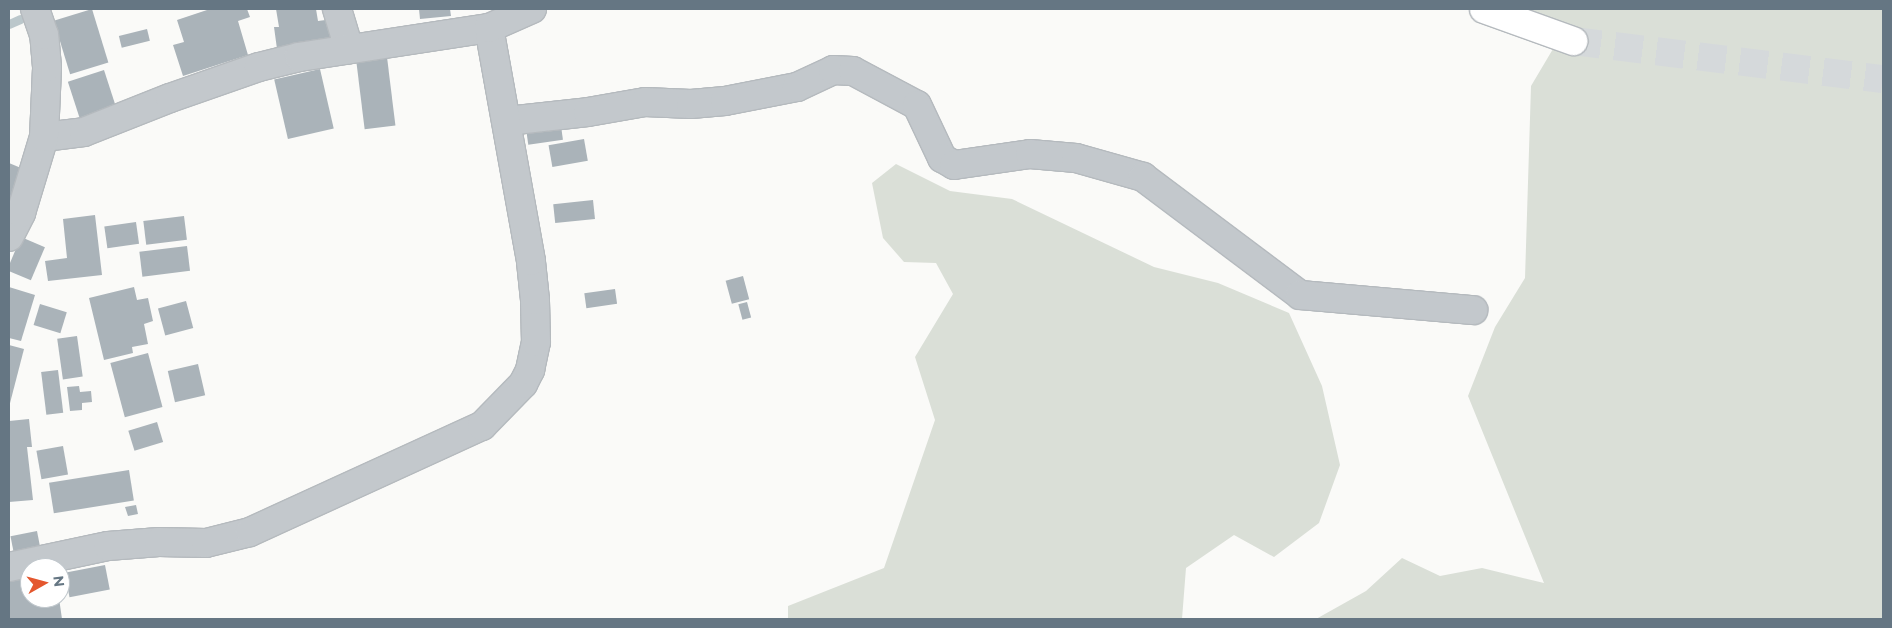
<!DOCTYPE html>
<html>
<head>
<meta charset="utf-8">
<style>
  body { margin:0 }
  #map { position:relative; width:1892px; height:628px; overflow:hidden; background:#fafaf8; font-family:Montserrat,sans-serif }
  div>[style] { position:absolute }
  .green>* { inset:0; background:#dadfd7 }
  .stream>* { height:9px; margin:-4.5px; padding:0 4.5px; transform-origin:4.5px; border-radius:4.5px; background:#bbc7cb }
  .building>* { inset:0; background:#aab3b9; transform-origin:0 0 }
  .major-tunnel>* { height:28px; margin-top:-14px; transform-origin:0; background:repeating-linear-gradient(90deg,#d5d9db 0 28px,transparent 0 42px) }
  .roads { filter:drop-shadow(1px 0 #b5babe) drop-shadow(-1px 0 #b5babe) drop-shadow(0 1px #b5babe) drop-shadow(0 -1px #b5babe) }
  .minor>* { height:28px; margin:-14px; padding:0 14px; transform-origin:14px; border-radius:14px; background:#c3c8cc }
  .major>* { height:28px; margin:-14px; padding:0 14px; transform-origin:14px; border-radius:14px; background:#fff }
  span { translate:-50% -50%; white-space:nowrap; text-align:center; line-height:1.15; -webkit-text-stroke:5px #fff; paint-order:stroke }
  .frame { position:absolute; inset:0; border:10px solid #657683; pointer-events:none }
  .north { position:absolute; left:20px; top:558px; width:50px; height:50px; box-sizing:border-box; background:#fff; border:1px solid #c1c8cd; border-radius:50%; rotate:83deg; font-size:14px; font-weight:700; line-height:20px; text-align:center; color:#657683 }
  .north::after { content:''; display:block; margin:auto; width:18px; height:22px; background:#e4572e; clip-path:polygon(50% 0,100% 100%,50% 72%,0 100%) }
</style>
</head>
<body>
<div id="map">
  <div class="green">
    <i style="clip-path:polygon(1521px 9px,1883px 9px,1883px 619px,1316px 619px,1366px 591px,1402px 558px,1440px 576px,1482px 568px,1544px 583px,1468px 396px,1495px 327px,1525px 278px,1531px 86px,1566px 27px)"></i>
    <i style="clip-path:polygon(896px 164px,950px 191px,1012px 199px,1154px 267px,1218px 283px,1289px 313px,1322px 386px,1340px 465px,1319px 523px,1274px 557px,1234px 535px,1186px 568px,1182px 619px,788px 619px,788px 606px,884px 568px,935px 420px,915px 357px,953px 294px,936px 263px,904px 262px,883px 238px,872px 183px)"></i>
  </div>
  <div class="stream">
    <i style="left:9px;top:24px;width:12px;rotate:-24deg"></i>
  </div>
  <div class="building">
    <i style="left:92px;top:9px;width:56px;height:40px;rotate:73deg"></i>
    <i style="clip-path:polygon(210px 9px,247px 9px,250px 17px,238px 21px,248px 55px,183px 76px,173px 45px,184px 42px,177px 20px)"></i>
    <i style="clip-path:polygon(276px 9px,316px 9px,318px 21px,333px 19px,336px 41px,277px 49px,274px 27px,279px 27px)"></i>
    <i style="clip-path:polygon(419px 9px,450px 9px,451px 16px,420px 19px)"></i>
    <i style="left:147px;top:29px;width:12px;height:29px;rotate:76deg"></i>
    <i style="left:387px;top:57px;width:69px;height:31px;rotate:83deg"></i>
    <i style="left:320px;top:69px;width:61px;height:47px;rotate:77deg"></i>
    <i style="left:104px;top:70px;width:48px;height:38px;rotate:72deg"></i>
    <i style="left:561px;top:126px;width:14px;height:35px;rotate:82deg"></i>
    <i style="left:584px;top:139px;width:22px;height:36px;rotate:80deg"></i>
    <i style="clip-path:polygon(9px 163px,21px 168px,9px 201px)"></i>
    <i style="left:593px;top:200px;width:19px;height:40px;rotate:84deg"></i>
    <i style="clip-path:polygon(95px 215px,102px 275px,48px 281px,45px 261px,67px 258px,63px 219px)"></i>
    <i style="left:184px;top:216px;width:24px;height:41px;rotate:83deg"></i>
    <i style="left:136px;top:222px;width:22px;height:32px;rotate:82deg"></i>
    <i style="left:21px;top:237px;width:26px;height:36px;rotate:23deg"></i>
    <i style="left:187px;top:246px;width:25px;height:48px;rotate:83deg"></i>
    <i style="left:743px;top:276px;width:24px;height:18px;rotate:75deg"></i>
    <i style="clip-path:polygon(9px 287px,35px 295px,21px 341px,9px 338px)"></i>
    <i style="clip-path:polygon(134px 287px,137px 300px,148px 298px,153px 321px,144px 324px,148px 344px,132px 347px,133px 353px,104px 360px,89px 298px)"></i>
    <i style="left:615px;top:289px;width:15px;height:31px;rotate:82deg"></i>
    <i style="left:186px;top:301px;width:28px;height:29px;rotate:75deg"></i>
    <i style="left:747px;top:302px;width:16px;height:9px;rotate:75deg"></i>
    <i style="left:40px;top:304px;width:28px;height:22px;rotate:17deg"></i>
    <i style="left:77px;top:336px;width:41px;height:20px;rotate:82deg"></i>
    <i style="clip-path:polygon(9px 345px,24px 349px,9px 407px)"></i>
    <i style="left:148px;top:353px;width:56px;height:39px;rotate:75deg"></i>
    <i style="left:198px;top:364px;width:32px;height:31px;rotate:77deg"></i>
    <i style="left:58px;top:370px;width:43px;height:17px;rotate:83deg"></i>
    <i style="clip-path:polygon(79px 386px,80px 392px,91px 391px,92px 402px,82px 403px,82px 410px,70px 411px,67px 387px)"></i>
    <i style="clip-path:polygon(29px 419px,32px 447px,27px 447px,33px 500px,9px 502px,9px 421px)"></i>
    <i style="left:157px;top:422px;width:21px;height:30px;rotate:73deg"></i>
    <i style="left:63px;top:446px;width:29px;height:27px;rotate:80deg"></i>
    <i style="left:129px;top:470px;width:31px;height:81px;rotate:81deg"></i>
    <i style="clip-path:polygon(136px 505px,138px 514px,128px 516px,125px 507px)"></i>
    <i style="left:37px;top:531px;width:20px;height:27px;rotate:79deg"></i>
    <i style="left:105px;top:565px;width:25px;height:41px;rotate:79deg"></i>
    <i style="clip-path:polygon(30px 577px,30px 598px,59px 598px,62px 619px,9px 619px,9px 581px)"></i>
  </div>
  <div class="major-tunnel">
    <i style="left:1573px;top:41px;width:312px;rotate:7deg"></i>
  </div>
  <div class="roads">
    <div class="minor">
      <i style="left:337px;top:9px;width:42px;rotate:73.3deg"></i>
      <i style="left:507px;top:121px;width:81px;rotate:-6.3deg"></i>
      <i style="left:588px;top:112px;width:58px;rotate:-10deg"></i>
      <i style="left:645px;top:102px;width:46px;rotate:2.5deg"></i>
      <i style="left:691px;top:104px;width:34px;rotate:-5deg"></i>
      <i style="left:725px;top:101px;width:73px;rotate:-11deg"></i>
      <i style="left:797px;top:87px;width:40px;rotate:-25deg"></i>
      <i style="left:833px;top:70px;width:20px;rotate:3deg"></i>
      <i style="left:853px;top:71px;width:72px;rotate:28deg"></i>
      <i style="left:917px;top:105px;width:59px;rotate:64.7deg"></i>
      <i style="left:942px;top:158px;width:14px;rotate:30deg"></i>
      <i style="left:954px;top:165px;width:77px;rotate:-8.2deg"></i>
      <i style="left:1030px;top:154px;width:46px;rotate:5deg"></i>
      <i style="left:1076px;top:158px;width:70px;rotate:15.8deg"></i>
      <i style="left:1143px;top:177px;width:196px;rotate:36.9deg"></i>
      <i style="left:1300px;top:295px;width:174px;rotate:5deg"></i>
      <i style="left:44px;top:137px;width:40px;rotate:-7.1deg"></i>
      <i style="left:84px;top:132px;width:92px;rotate:-21.6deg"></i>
      <i style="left:170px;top:98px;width:94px;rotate:-19.2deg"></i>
      <i style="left:259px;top:67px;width:41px;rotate:-14deg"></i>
      <i style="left:299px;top:57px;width:192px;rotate:-8.7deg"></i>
      <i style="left:9px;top:237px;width:27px;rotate:-63deg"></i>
      <i style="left:21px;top:213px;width:79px;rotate:-73.2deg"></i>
      <i style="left:44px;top:137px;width:70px;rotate:-87.5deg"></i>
      <i style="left:47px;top:67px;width:32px;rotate:-95deg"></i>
      <i style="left:44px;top:35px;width:28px;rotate:-109deg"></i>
      <i style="left:9px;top:567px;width:101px;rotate:-12deg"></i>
      <i style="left:108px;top:546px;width:51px;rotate:-4.5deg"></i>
      <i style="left:159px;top:542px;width:47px;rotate:1.2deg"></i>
      <i style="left:206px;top:543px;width:45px;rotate:-14deg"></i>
      <i style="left:250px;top:532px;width:255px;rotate:-24.6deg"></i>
      <i style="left:482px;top:426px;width:59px;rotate:-45.7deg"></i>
      <i style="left:523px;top:384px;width:16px;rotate:-63deg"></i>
      <i style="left:530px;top:370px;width:29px;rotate:-78deg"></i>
      <i style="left:536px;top:342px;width:42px;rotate:-91.4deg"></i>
      <i style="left:535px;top:300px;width:39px;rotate:-96deg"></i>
      <i style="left:531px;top:261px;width:237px;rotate:-100.2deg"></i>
      <i style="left:489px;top:28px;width:47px;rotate:-23.8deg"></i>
    </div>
    <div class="major">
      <i style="left:1484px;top:9px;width:95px;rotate:19.8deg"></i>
    </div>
  </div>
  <div class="frame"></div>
  <div class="north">N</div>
</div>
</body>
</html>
